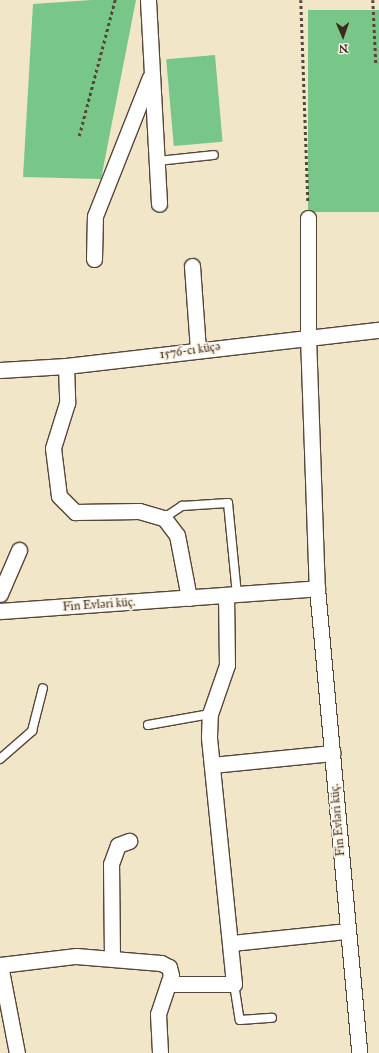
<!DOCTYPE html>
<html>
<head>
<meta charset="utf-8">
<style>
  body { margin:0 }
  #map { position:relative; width:379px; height:1053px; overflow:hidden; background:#f2e6c9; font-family:"IM FELL Great Primer",serif }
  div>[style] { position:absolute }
  .green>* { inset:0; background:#78c788; transform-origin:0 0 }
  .path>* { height:2.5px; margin-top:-1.25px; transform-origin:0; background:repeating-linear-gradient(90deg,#564638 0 3px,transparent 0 6px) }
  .roads { filter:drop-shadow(1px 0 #564638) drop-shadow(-1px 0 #564638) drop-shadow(0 1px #564638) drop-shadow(0 -1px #564638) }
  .service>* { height:8px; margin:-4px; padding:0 4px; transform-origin:4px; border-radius:4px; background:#fff }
  .minor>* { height:15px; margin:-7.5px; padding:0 7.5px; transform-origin:7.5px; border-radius:7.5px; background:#fff }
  span { translate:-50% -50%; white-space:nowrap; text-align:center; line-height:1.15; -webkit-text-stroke:3.5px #fcf5e5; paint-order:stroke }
  .street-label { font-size:12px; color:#3b2a1e }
  .north { position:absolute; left:323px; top:16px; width:40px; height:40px; -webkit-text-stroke:3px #fcf5e5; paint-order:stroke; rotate:178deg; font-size:11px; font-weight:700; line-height:16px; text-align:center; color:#3b2a1e }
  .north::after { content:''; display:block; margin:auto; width:14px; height:18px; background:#3b2a1e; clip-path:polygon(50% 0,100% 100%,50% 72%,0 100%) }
</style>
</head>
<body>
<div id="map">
  <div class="green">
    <i style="clip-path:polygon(92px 0,136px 0,101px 179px,23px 177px,33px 4px)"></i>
    <i style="left:379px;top:10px;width:202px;height:71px;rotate:90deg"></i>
    <i style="left:215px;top:55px;width:87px;height:49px;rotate:85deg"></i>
  </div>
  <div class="path">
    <i style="left:301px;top:0;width:203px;rotate:88deg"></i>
    <i style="left:373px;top:0;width:63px;rotate:87.3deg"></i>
    <i style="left:79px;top:136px;width:141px;rotate:-75.2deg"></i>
  </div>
  <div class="roads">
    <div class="service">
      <i style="left:157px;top:161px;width:57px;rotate:-6deg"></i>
      <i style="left:164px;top:518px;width:22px;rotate:-34deg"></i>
      <i style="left:182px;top:506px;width:46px;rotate:-3.7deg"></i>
      <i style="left:228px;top:503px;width:91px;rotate:84.4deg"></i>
      <i style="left:148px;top:725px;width:63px;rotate:-10.1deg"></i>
      <i style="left:0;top:759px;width:43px;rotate:-41.2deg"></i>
      <i style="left:32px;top:731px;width:44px;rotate:-75.7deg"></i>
      <i style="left:234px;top:984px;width:36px;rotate:81deg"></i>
      <i style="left:240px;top:1020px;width:32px;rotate:-4deg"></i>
    </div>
    <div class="minor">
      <i style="left:148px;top:0;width:204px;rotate:86.9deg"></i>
      <i style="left:308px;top:218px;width:118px;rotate:90deg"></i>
      <i style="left:308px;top:336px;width:252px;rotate:88deg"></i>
      <i style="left:317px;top:588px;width:467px;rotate:84.8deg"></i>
      <i style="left:94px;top:259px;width:43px;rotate:-88.7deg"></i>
      <i style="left:95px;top:216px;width:149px;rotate:-68.4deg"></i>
      <i style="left:192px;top:266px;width:83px;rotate:85.9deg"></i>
      <i style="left:66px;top:366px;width:37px;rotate:88deg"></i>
      <i style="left:67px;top:403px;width:47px;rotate:107.3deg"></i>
      <i style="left:53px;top:448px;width:48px;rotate:82.9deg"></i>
      <i style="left:59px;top:496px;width:23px;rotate:45deg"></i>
      <i style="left:75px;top:512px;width:64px;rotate:-0.9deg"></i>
      <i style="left:139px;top:511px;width:26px;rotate:16deg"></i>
      <i style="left:164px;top:518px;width:21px;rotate:53deg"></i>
      <i style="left:177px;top:535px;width:64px;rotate:79.2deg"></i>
      <i style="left:0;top:370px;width:66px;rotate:-3.5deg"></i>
      <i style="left:66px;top:366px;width:315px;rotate:-6.6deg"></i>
      <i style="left:0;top:594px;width:48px;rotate:-66.6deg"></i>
      <i style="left:0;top:611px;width:318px;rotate:-4.1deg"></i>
      <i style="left:212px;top:765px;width:121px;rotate:-5.7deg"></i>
      <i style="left:232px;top:943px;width:116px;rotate:-6deg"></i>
      <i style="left:112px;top:957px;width:93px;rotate:-90.6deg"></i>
      <i style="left:111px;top:864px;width:20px;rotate:-70deg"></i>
      <i style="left:118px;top:845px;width:12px;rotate:-20deg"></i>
      <i style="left:0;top:965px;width:77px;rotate:-6.8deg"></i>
      <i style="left:76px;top:956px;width:85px;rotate:4.7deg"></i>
      <i style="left:161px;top:963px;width:9px;rotate:27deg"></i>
      <i style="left:169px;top:967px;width:8px;rotate:76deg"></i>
      <i style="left:171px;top:975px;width:41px;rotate:108.4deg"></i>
      <i style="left:158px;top:1014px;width:39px;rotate:87deg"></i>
      <i style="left:0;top:965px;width:90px;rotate:79.1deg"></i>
      <i style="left:170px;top:984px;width:64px"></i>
      <i style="left:234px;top:984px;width:248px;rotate:-95.8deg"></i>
      <i style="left:209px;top:737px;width:23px;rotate:-88deg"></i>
      <i style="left:210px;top:714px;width:52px;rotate:-70.9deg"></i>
      <i style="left:227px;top:665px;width:70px;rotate:-90.8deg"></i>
    </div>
  </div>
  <div class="street-label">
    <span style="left:190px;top:351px;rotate:-8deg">1576-cı küçə</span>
    <span style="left:99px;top:605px;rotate:-4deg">Fin Evləri küç.</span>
    <span style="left:338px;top:820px;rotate:-95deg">Fin Evləri küç.</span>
  </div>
  <div class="north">N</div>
</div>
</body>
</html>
